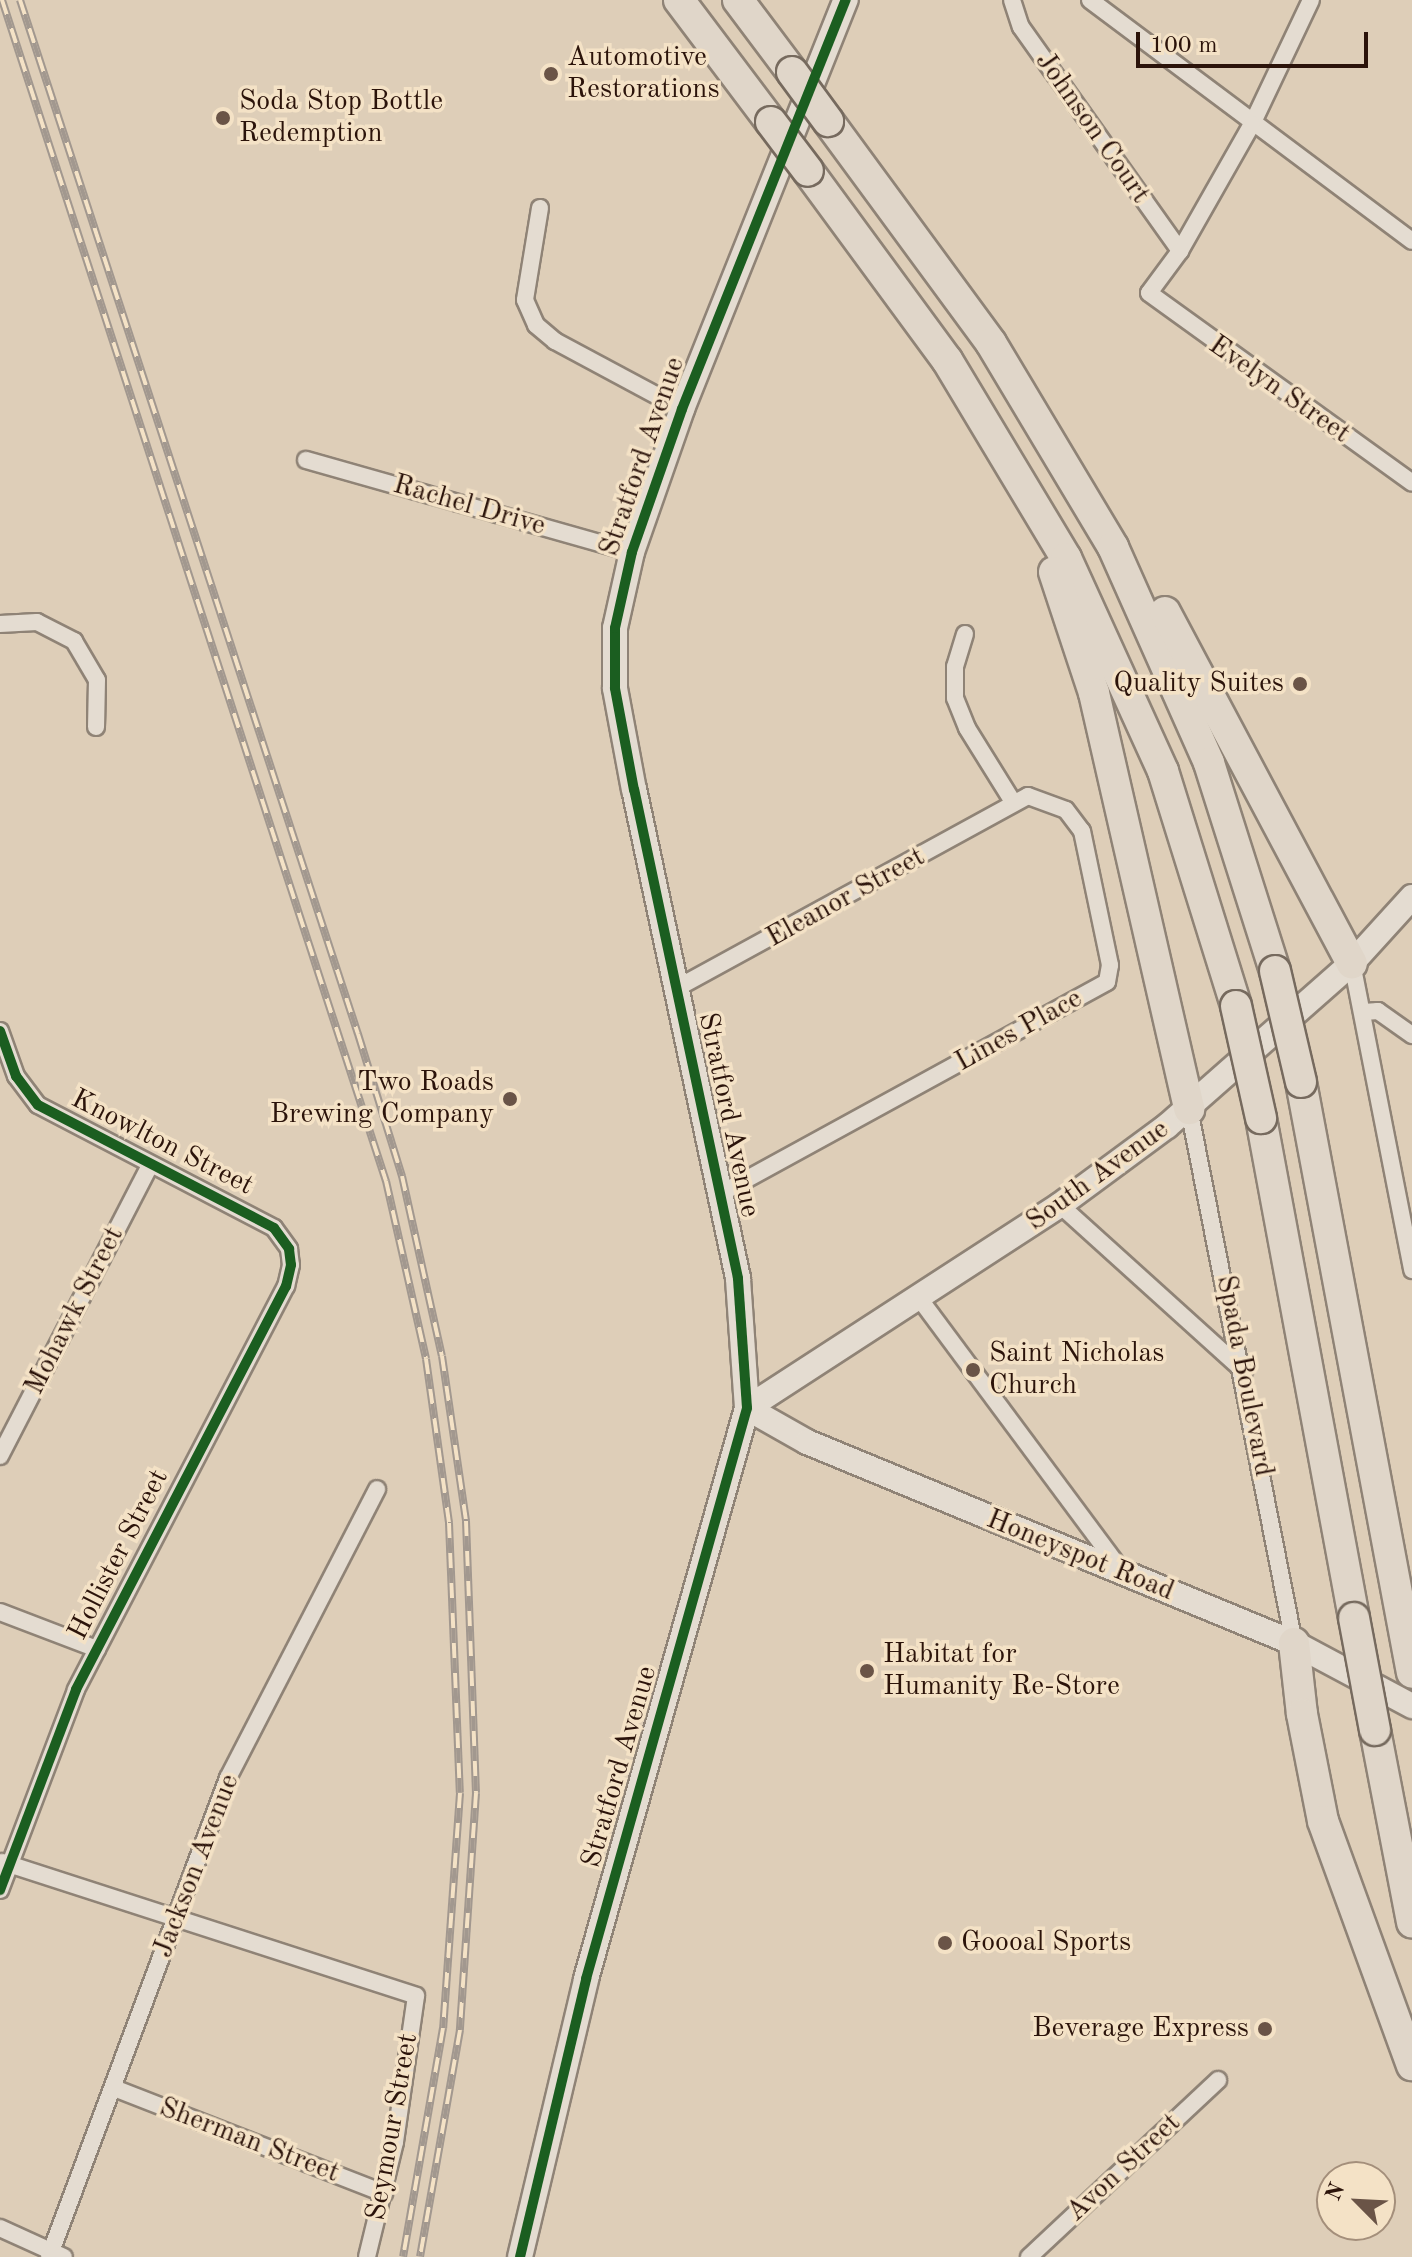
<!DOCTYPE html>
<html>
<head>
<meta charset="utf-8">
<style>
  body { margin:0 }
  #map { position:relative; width:1412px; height:2257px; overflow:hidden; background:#deceb8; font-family:"Old Standard TT",serif }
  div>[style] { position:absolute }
  .roads { filter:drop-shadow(2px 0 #8f8376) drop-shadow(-2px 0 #8f8376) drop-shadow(0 2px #8f8376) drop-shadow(0 -2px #8f8376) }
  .minor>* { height:16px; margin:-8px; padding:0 8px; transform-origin:8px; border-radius:8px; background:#e4dcd1 }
  .secondary>* { height:24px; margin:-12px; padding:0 12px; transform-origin:12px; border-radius:12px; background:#e4dcd1 }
  .motorway>* { height:30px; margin:-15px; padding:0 15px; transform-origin:15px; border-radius:15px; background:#e0d6c9 }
  .rail>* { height:8px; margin-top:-4px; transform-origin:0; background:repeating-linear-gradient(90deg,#f4e2c6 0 15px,#a2988f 0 30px); box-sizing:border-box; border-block:2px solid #a2988f }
  .bridges { filter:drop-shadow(2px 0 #766a5e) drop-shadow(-2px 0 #766a5e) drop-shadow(0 2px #766a5e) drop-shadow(0 -2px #766a5e) }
  .motorway-bridge>* { height:30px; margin:-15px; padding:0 15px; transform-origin:15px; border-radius:15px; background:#e0d6c9 }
  .cycleway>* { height:10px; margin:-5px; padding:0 5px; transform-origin:5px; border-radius:5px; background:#1b5e20 }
  .dots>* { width:22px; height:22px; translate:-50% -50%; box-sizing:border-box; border:4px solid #f4e2c6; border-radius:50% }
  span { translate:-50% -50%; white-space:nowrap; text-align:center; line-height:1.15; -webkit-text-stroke:7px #f4e2c6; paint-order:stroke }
  .poi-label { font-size:28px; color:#2b130a }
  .left { translate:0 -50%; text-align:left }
  .right { translate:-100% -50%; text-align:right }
  .street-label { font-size:28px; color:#2b130a }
  .north { position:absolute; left:1316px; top:2161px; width:80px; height:80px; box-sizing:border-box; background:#f4e2c6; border:2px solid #a48f7b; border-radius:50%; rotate:294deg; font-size:22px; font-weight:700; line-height:32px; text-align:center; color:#2b130a }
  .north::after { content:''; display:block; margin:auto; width:28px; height:36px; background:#6a5447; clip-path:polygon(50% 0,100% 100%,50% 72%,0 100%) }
  .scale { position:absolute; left:1136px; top:32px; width:232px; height:36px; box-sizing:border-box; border:4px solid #2b130a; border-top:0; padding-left:10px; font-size:24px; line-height:28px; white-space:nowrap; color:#2b130a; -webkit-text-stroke:6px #f4e2c6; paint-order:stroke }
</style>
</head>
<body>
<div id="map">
  <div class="roads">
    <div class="minor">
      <i style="left:1012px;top:0;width:28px;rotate:72deg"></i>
      <i style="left:1021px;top:27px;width:275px;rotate:54.6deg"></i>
      <i style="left:1090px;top:0;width:402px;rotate:36.8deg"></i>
      <i style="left:1311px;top:0;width:137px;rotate:115.4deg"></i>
      <i style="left:1252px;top:124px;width:146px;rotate:119.6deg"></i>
      <i style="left:1180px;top:251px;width:52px;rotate:126.4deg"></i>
      <i style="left:1149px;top:293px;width:324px;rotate:35.8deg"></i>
      <i style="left:540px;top:208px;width:93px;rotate:99.3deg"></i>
      <i style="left:525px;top:300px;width:27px;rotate:66deg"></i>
      <i style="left:536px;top:325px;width:25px;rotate:40deg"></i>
      <i style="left:555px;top:341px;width:144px;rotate:28.2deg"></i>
      <i style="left:306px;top:460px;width:339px;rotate:15.8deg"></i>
      <i style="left:0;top:624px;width:37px;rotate:-3deg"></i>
      <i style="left:37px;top:622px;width:42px;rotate:27.2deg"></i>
      <i style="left:74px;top:641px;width:45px;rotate:59.5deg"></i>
      <i style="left:97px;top:680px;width:47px;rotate:91.2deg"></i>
      <i style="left:965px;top:634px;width:34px;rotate:107deg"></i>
      <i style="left:955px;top:667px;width:31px;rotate:90deg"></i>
      <i style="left:955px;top:698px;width:32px;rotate:68deg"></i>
      <i style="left:967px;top:728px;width:87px;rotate:58.1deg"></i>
      <i style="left:1352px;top:963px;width:313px;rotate:78.9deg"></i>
      <i style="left:677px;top:988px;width:400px;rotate:-28.7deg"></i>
      <i style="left:1028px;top:796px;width:40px;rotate:20.2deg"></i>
      <i style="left:1066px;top:810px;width:26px;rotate:53deg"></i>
      <i style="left:1082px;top:831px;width:137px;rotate:78.2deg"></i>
      <i style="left:1110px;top:965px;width:17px;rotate:100deg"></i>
      <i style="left:1107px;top:982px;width:440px;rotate:151.3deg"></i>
      <i style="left:1364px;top:1012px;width:14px;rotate:-4deg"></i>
      <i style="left:1378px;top:1011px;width:42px;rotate:35.2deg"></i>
      <i style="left:0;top:1031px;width:48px;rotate:70.4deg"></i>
      <i style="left:16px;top:1076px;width:36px;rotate:53deg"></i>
      <i style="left:38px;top:1105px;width:266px;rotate:27.5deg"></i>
      <i style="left:274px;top:1228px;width:26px;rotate:54deg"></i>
      <i style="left:289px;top:1249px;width:16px;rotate:83deg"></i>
      <i style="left:291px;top:1265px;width:22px;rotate:103deg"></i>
      <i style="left:286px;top:1286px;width:455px;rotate:117.5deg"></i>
      <i style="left:76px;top:1690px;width:214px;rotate:110.8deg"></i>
      <i style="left:1189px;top:1109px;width:544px;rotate:78.88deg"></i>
      <i style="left:1060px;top:1205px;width:248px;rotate:42.1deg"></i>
      <i style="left:919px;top:1298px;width:339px;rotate:53.4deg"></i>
      <i style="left:0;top:1456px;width:326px;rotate:-62.7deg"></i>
      <i style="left:0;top:1612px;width:104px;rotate:20.9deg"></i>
      <i style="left:2px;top:1862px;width:435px;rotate:17.9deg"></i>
      <i style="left:416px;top:1996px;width:148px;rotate:98.2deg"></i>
      <i style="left:395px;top:2142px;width:118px;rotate:103.7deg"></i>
      <i style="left:114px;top:2088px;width:290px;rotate:21.3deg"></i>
      <i style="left:0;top:2228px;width:70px;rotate:24.4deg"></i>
      <i style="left:49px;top:2257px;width:511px;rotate:-69.51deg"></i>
      <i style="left:228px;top:1778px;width:325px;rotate:-62.7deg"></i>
      <i style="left:1029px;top:2257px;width:259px;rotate:-43.1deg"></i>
    </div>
    <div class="secondary">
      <i style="left:1412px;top:897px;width:89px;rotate:132.3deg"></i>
      <i style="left:1352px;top:963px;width:247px;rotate:138.6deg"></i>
      <i style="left:1167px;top:1126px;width:133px;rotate:143.6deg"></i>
      <i style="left:1060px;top:1205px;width:373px;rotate:147deg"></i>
      <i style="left:747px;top:1408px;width:69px;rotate:29.5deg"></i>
      <i style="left:807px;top:1442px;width:527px;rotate:22.43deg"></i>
      <i style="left:1294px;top:1643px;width:134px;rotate:28.1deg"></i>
      <i style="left:520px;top:2257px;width:286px;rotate:-76.6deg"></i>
      <i style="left:586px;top:1979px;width:593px;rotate:-74.25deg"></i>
      <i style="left:747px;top:1408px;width:130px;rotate:-94deg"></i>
      <i style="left:738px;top:1278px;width:499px;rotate:-102deg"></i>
      <i style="left:634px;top:790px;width:104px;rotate:-100.6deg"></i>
      <i style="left:615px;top:688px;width:60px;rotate:-90deg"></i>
      <i style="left:615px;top:628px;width:78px;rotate:-77.4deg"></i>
      <i style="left:632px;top:552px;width:151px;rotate:-70.7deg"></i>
      <i style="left:682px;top:409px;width:441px;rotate:-68.2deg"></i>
    </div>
    <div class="motorway">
      <i style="left:679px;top:0;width:153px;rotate:53deg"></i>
      <i style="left:738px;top:0;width:90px;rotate:53.1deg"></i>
      <i style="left:828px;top:121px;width:275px;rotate:53.7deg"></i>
      <i style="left:991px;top:343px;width:238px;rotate:59.1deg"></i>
      <i style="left:1113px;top:547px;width:236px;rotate:66deg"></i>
      <i style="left:1209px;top:763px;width:218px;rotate:72.4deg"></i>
      <i style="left:808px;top:171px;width:235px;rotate:53.7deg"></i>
      <i style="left:947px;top:360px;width:231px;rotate:59deg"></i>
      <i style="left:1066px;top:558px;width:234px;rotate:65.5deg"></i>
      <i style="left:1163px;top:771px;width:246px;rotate:72.7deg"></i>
      <i style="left:1054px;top:572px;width:127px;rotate:71.7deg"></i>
      <i style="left:1094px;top:693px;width:427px;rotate:77.1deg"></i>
      <i style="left:1165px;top:612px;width:398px;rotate:62deg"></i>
      <i style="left:1301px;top:1082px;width:601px;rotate:79.36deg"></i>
      <i style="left:1261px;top:1118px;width:509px;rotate:79.46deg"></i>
      <i style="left:1294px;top:1643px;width:71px;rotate:83.6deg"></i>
      <i style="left:1302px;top:1714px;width:109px;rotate:78.9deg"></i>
      <i style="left:1323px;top:1821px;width:260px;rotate:70deg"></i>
      <i style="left:1375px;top:1730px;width:196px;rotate:79.1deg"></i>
    </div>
  </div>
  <div class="rail">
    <i style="left:2px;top:0;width:1242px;rotate:71.99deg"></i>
    <i style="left:386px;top:1181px;width:182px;rotate:77.3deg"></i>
    <i style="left:426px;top:1359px;width:166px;rotate:82deg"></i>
    <i style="left:449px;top:1523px;width:270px;rotate:87.7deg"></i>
    <i style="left:460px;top:1793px;width:236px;rotate:94.1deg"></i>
    <i style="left:443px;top:2028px;width:232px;rotate:99.9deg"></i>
    <i style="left:20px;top:0;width:1088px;rotate:71.9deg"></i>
    <i style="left:358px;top:1034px;width:149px;rotate:72.8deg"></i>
    <i style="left:402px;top:1176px;width:184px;rotate:77.5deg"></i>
    <i style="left:442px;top:1356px;width:167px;rotate:81.7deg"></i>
    <i style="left:466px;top:1521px;width:272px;rotate:87.9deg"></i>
    <i style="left:476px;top:1793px;width:238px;rotate:93.9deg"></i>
    <i style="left:460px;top:2030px;width:230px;rotate:100deg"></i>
  </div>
  <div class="bridges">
    <div class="motorway-bridge">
      <i style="left:792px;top:72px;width:61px;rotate:53.7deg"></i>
      <i style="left:771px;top:122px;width:61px;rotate:52.9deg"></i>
      <i style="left:1275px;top:971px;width:114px;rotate:76.8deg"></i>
      <i style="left:1236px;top:1006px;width:115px;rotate:77.4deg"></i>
      <i style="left:1354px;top:1618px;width:114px;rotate:79.4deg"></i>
    </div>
  </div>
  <div class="cycleway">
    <i style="left:0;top:1031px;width:48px;rotate:70.4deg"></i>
    <i style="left:16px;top:1076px;width:36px;rotate:53deg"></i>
    <i style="left:38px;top:1105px;width:266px;rotate:27.5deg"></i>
    <i style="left:274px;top:1228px;width:26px;rotate:54deg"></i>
    <i style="left:289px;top:1249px;width:16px;rotate:83deg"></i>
    <i style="left:291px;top:1265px;width:22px;rotate:103deg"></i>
    <i style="left:286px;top:1286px;width:455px;rotate:117.5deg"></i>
    <i style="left:76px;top:1690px;width:214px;rotate:110.8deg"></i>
    <i style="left:520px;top:2257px;width:286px;rotate:-76.6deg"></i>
    <i style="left:586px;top:1979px;width:593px;rotate:-74.25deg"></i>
    <i style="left:747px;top:1408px;width:130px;rotate:-94deg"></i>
    <i style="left:738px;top:1278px;width:499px;rotate:-102deg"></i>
    <i style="left:634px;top:790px;width:104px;rotate:-100.6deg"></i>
    <i style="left:615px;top:688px;width:60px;rotate:-90deg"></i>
    <i style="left:615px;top:628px;width:78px;rotate:-77.4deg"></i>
    <i style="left:632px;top:552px;width:151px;rotate:-70.7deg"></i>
    <i style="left:682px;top:409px;width:441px;rotate:-68.2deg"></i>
  </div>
  <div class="dots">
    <i style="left:551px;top:74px;background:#6a5447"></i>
    <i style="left:223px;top:118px;background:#6a5447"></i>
    <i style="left:1300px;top:684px;background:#6a5447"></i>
    <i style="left:510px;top:1099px;background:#6a5447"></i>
    <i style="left:973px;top:1370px;background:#6a5447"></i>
    <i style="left:867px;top:1671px;background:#6a5447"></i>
    <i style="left:945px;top:1943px;background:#6a5447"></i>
    <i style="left:1265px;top:2029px;background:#6a5447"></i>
  </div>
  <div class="poi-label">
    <span class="left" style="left:567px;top:74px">Automotive<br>Restorations</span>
    <span class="left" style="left:239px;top:118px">Soda Stop Bottle<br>Redemption</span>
    <span class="right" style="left:1284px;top:684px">Quality Suites</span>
    <span class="right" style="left:494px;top:1099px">Two Roads<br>Brewing Company</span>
    <span class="left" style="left:989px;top:1370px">Saint Nicholas<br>Church</span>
    <span class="left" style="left:883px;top:1671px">Habitat for<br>Humanity Re-Store</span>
    <span class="left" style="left:961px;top:1943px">Goooal Sports</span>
    <span class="right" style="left:1249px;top:2029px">Beverage Express</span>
  </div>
  <div class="street-label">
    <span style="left:1092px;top:128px;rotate:55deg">Johnson Court</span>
    <span style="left:1279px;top:390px;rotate:35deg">Evelyn Street</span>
    <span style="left:643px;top:457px;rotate:-71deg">Stratford Avenue</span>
    <span style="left:469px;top:506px;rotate:16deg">Rachel Drive</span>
    <span style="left:846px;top:898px;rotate:-29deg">Eleanor Street</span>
    <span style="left:1019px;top:1031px;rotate:-29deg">Lines Place</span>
    <span style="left:728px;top:1115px;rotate:78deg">Stratford Avenue</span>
    <span style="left:162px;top:1143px;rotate:27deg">Knowlton Street</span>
    <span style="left:1098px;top:1176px;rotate:-36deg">South Avenue</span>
    <span style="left:75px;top:1311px;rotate:-63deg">Mohawk Street</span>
    <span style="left:1244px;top:1376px;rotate:79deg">Spada Boulevard</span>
    <span style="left:119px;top:1555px;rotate:-63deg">Hollister Street</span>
    <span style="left:1080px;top:1556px;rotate:22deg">Honeyspot Road</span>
    <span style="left:620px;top:1767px;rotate:-74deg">Stratford Avenue</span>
    <span style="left:197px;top:1866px;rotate:-69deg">Jackson Avenue</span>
    <span style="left:393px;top:2127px;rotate:-80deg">Seymour Street</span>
    <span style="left:249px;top:2141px;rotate:21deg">Sherman Street</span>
    <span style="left:1124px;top:2168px;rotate:-43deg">Avon Street</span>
  </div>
  <div class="north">N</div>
  <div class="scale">100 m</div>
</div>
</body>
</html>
